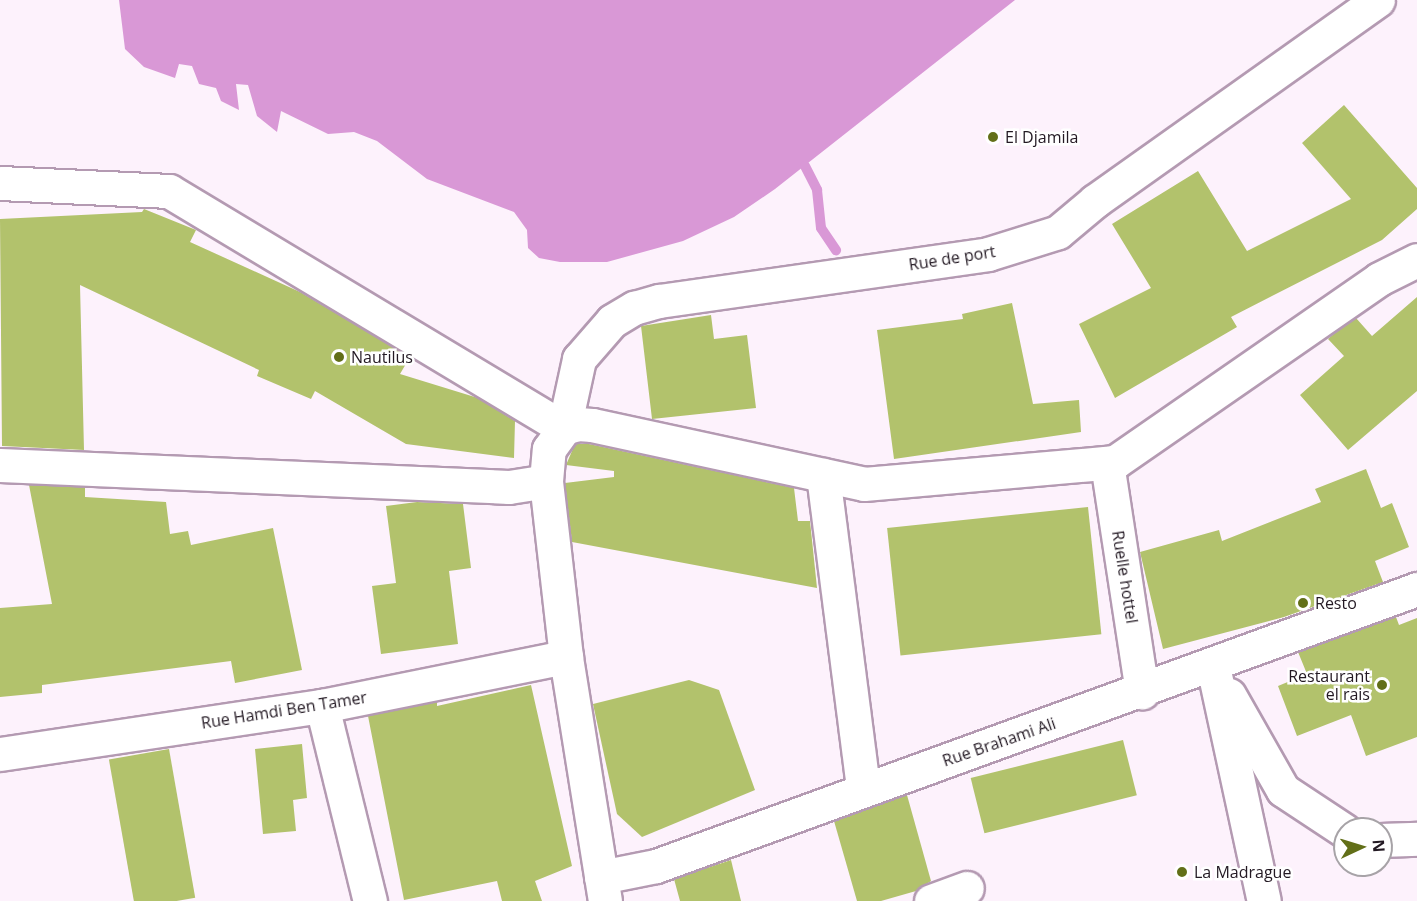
<!DOCTYPE html>
<html>
<head>
<meta charset="utf-8">
<style>
  body { margin:0 }
  #map { position:relative; width:1417px; height:901px; overflow:hidden; background:#fdf2fc; font-family:"Open Sans",sans-serif }
  div>[style] { position:absolute }
  .water>* { inset:0; background:#d998d6 }
  .stream>* { height:10px; margin:-5px; padding:0 5px; transform-origin:5px; border-radius:5px; background:#d998d6 }
  .building>* { inset:0; background:#b2c26c; transform-origin:0 0 }
  .roads { filter:drop-shadow(2px 0 #b49ab2) drop-shadow(-2px 0 #b49ab2) drop-shadow(0 2px #b49ab2) drop-shadow(0 -2px #b49ab2) }
  .minor>* { height:33px; margin:-16.5px; padding:0 16.5px; transform-origin:16.5px; border-radius:16.5px; background:#fff }
  .dots>* { width:16px; height:16px; translate:-50% -50%; box-sizing:border-box; border:3px solid #fff; border-radius:50% }
  span { translate:-50% -50%; white-space:nowrap; text-align:center; line-height:1.15; -webkit-text-stroke:5px #fff; paint-order:stroke }
  .poi-label { font-size:16px; color:#231923 }
  .left { translate:0 -50%; text-align:left }
  .right { translate:-100% -50%; text-align:right }
  .street-label { font-size:16px; color:#231923 }
  .north { position:absolute; left:1333px; top:817px; width:60px; height:60px; box-sizing:border-box; background:#fff; border:2px solid #a7a3a7; border-radius:50%; rotate:86deg; font-size:16px; font-weight:700; line-height:24px; text-align:center; color:#231923 }
  .north::after { content:''; display:block; margin:auto; width:21px; height:27px; background:#626f18; clip-path:polygon(50% 0,100% 100%,50% 72%,0 100%) }
</style>
</head>
<body>
<div id="map">
  <div class="water">
    <i style="clip-path:polygon(119px 0,1015px 0,775px 189px,734px 217px,683px 241px,607px 262px,560px 262px,539px 258px,528px 248px,527px 230px,514px 212px,427px 179px,377px 141px,354px 132px,328px 134px,281px 111px,277px 132px,257px 116px,248px 85px,236px 84px,239px 110px,221px 101px,216px 88px,199px 84px,192px 66px,179px 64px,175px 78px,144px 67px,125px 49px)"></i>
  </div>
  <div class="stream">
    <i style="left:805px;top:166px;width:27px;rotate:63deg"></i>
    <i style="left:817px;top:190px;width:38px;rotate:84deg"></i>
    <i style="left:821px;top:228px;width:27px;rotate:56deg"></i>
  </div>
  <div class="building">
    <i style="clip-path:polygon(1344px 105px,1417px 188px,1417px 209px,1382px 240px,1231px 317px,1237px 327px,1115px 398px,1079px 324px,1151px 288px,1112px 224px,1198px 171px,1247px 251px,1351px 199px,1302px 143px)"></i>
    <i style="clip-path:polygon(144px 209px,196px 230px,190px 242px,300px 292px,410px 357px,400px 374px,478px 398px,515px 421px,514px 458px,406px 444px,315px 391px,311px 399px,257px 376px,259px 370px,80px 285px,84px 450px,2px 446px,0 219px,142px 212px)"></i>
    <i style="clip-path:polygon(1417px 297px,1417px 391px,1348px 450px,1300px 395px,1344px 356px,1328px 339px,1337px 331px,1356px 318px,1372px 336px)"></i>
    <i style="clip-path:polygon(1012px 303px,1033px 404px,1079px 400px,1081px 432px,894px 459px,877px 330px,963px 319px,962px 314px)"></i>
    <i style="clip-path:polygon(711px 315px,714px 339px,747px 335px,756px 408px,652px 419px,641px 326px)"></i>
    <i style="clip-path:polygon(575px 444px,589px 444px,794px 488px,798px 521px,810px 521px,817px 588px,572px 542px,565px 483px,614px 477px,614px 471px,566px 465px)"></i>
    <i style="clip-path:polygon(1366px 469px,1381px 508px,1392px 503px,1409px 547px,1375px 561px,1383px 582px,1284px 617px,1163px 649px,1140px 552px,1219px 530px,1222px 541px,1321px 502px,1315px 489px)"></i>
    <i style="clip-path:polygon(29px 485px,85px 487px,85px 497px,166px 502px,170px 534px,188px 531px,191px 545px,273px 528px,302px 670px,235px 683px,231px 661px,42px 685px,42px 693px,0 697px,0 608px,52px 604px)"></i>
    <i style="clip-path:polygon(417px 502px,463px 504px,471px 568px,449px 571px,458px 644px,381px 654px,372px 586px,396px 583px,386px 506px)"></i>
    <i style="left:1088px;top:507px;width:128px;height:202px;rotate:84deg"></i>
    <i style="clip-path:polygon(1396px 617px,1399px 625px,1417px 618px,1417px 737px,1366px 756px,1351px 715px,1297px 736px,1278px 686px,1307px 674px,1298px 652px)"></i>
    <i style="clip-path:polygon(689px 680px,719px 690px,755px 790px,642px 837px,617px 814px,593px 704px)"></i>
    <i style="clip-path:polygon(531px 685px,572px 866px,535px 881px,542px 901px,502px 901px,497px 881px,404px 900px,368px 716px,437px 702px,437px 706px)"></i>
    <i style="left:1123px;top:740px;width:57px;height:157px;rotate:76deg"></i>
    <i style="clip-path:polygon(302px 744px,307px 798px,293px 800px,296px 831px,263px 834px,255px 749px)"></i>
    <i style="left:169px;top:749px;width:151px;height:61px;rotate:80deg"></i>
    <i style="clip-path:polygon(907px 795px,931px 881px,916px 891px,881px 901px,857px 901px,834px 821px)"></i>
    <i style="clip-path:polygon(731px 860px,741px 901px,680px 901px,674px 879px)"></i>
  </div>
  <div class="roads">
    <div class="minor">
      <i style="left:0;top:183px;width:169px;rotate:2.7deg"></i>
      <i style="left:169px;top:191px;width:461px;rotate:31deg"></i>
      <i style="left:564px;top:428px;width:71px;rotate:-77.7deg"></i>
      <i style="left:579px;top:359px;width:50px;rotate:-49deg"></i>
      <i style="left:612px;top:321px;width:26px;rotate:-31deg"></i>
      <i style="left:634px;top:308px;width:26px;rotate:-16deg"></i>
      <i style="left:659px;top:301px;width:332px;rotate:-8.1deg"></i>
      <i style="left:988px;top:254px;width:73px;rotate:-17.4deg"></i>
      <i style="left:1058px;top:232px;width:48px;rotate:-40deg"></i>
      <i style="left:1095px;top:201px;width:347px;rotate:-35.4deg"></i>
      <i style="left:1107px;top:463px;width:232px;rotate:81.3deg"></i>
      <i style="left:0;top:465px;width:509px;rotate:2.47deg"></i>
      <i style="left:509px;top:487px;width:37px;rotate:-9deg"></i>
      <i style="left:823px;top:475px;width:317px;rotate:82.7deg"></i>
      <i style="left:1213px;top:666px;width:240px;rotate:77.8deg"></i>
      <i style="left:1229px;top:695px;width:109px;rotate:60.4deg"></i>
      <i style="left:1283px;top:790px;width:74px;rotate:33.5deg"></i>
      <i style="left:322px;top:706px;width:201px;rotate:76.2deg"></i>
      <i style="left:0;top:754px;width:326px;rotate:-8.5deg"></i>
      <i style="left:322px;top:706px;width:249px;rotate:-11.4deg"></i>
      <i style="left:1381px;top:840px;width:36px;rotate:-2deg"></i>
      <i style="left:601px;top:877px;width:56px;rotate:-11.3deg"></i>
      <i style="left:656px;top:866px;width:810px;rotate:-20deg"></i>
      <i style="left:605px;top:901px;width:247px;rotate:-99.1deg"></i>
      <i style="left:566px;top:657px;width:177px;rotate:-96.5deg"></i>
      <i style="left:546px;top:481px;width:32px;rotate:-85deg"></i>
      <i style="left:549px;top:449px;width:26px;rotate:-54deg"></i>
      <i style="left:564px;top:428px;width:15px;rotate:-16deg"></i>
      <i style="left:578px;top:424px;width:14px;rotate:4deg"></i>
      <i style="left:592px;top:425px;width:278px;rotate:12.2deg"></i>
      <i style="left:864px;top:484px;width:252px;rotate:-5deg"></i>
      <i style="left:1115px;top:462px;width:321px;rotate:-34.7deg"></i>
      <i style="left:1379px;top:279px;width:42px;rotate:-26.6deg"></i>
      <i style="left:931px;top:901px;width:38px;rotate:-20deg"></i>
    </div>
  </div>
  <div class="dots">
    <i style="left:993px;top:137px;background:#626f18"></i>
    <i style="left:339px;top:357px;background:#626f18"></i>
    <i style="left:1303px;top:603px;background:#626f18"></i>
    <i style="left:1382px;top:685px;background:#626f18"></i>
    <i style="left:1182px;top:872px;background:#626f18"></i>
  </div>
  <div class="poi-label">
    <span class="left" style="left:1005px;top:137px">El Djamila</span>
    <span class="left" style="left:351px;top:357px">Nautilus</span>
    <span class="left" style="left:1315px;top:603px">Resto</span>
    <span class="right" style="left:1370px;top:685px">Restaurant<br>el rais</span>
    <span class="left" style="left:1194px;top:872px">La Madrague</span>
  </div>
  <div class="street-label">
    <span style="left:952px;top:258px;rotate:-9deg">Rue de port</span>
    <span style="left:1125px;top:577px;rotate:81deg">Ruelle hottel</span>
    <span style="left:284px;top:710px;rotate:-9deg">Rue Hamdi Ben Tamer</span>
    <span style="left:999px;top:742px;rotate:-19deg">Rue Brahami Ali</span>
  </div>
  <div class="north">N</div>
</div>
</body>
</html>
